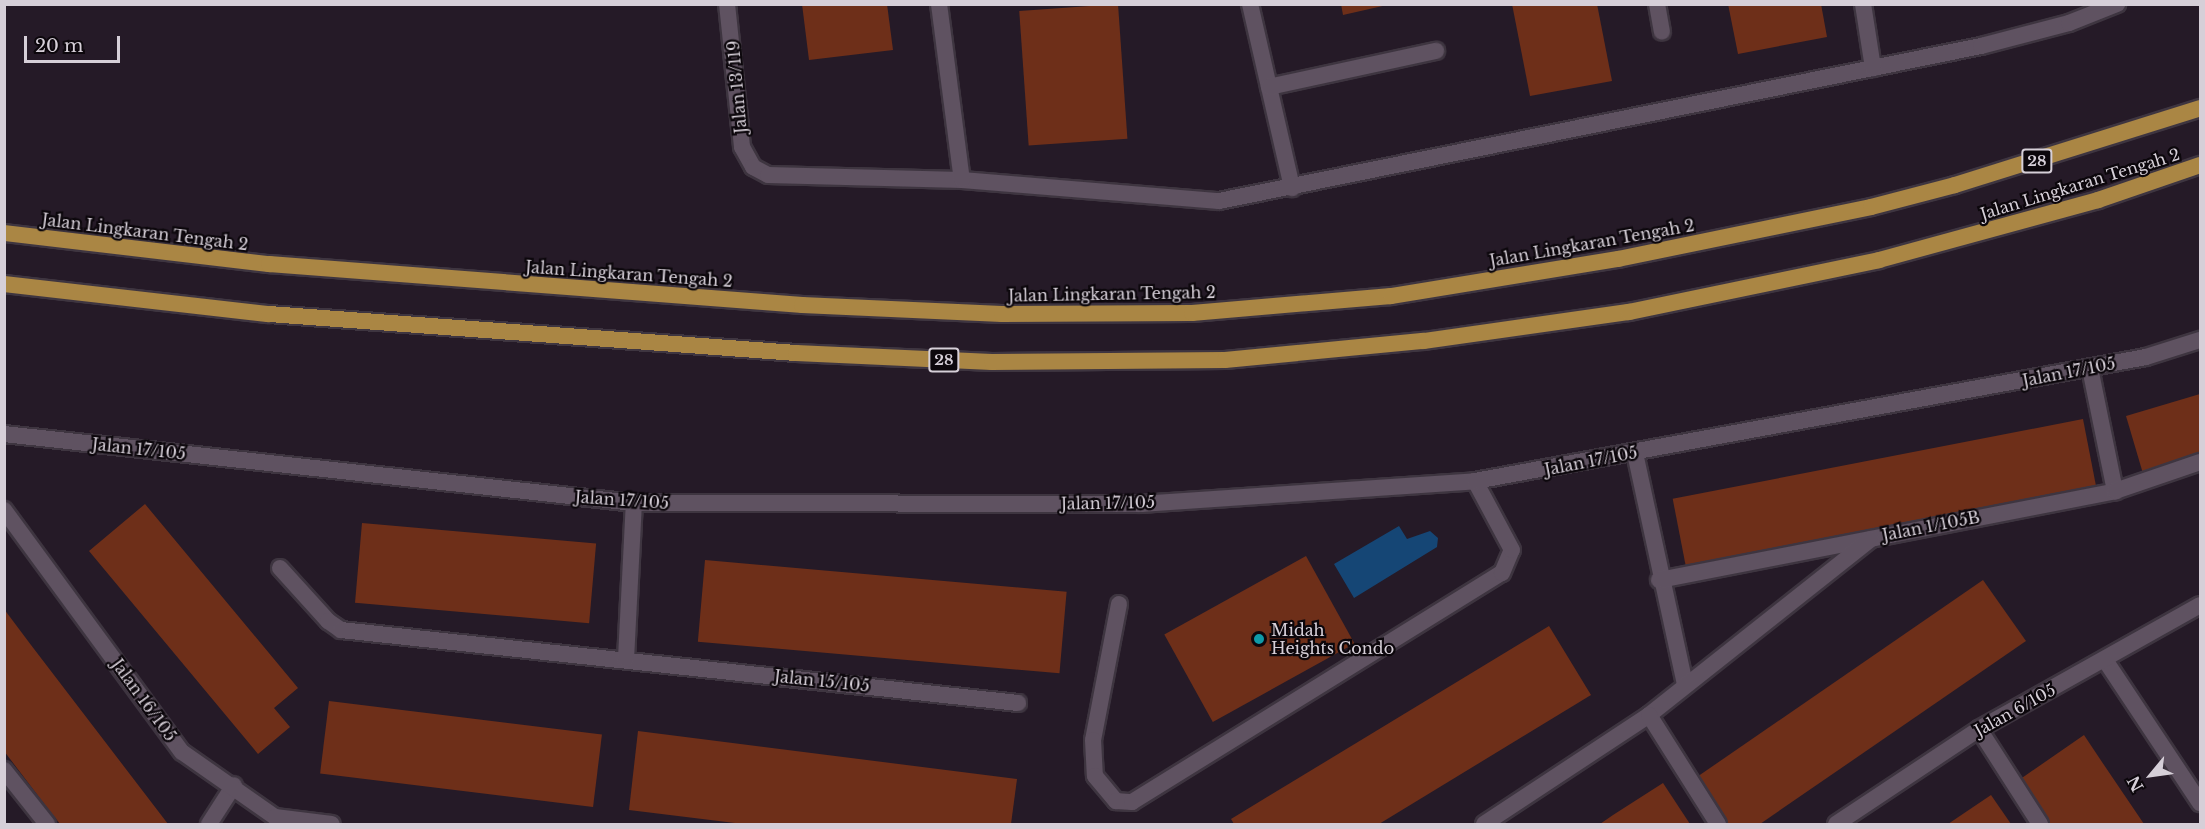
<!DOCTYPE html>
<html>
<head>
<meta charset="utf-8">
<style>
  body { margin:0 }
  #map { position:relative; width:2205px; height:829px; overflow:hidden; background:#251a27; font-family:"Libre Baskerville",serif }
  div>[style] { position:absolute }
  .water>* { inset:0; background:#154675 }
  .building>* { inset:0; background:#6e2f19; transform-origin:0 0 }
  .roads { filter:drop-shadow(2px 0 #3e3540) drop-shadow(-2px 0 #3e3540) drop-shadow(0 2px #3e3540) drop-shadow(0 -2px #3e3540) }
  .service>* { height:16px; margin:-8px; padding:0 8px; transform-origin:8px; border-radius:8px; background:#5f5261 }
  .minor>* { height:16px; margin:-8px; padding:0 8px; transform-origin:8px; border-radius:8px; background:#5f5261 }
  .trunk>* { height:16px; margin:-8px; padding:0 8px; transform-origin:8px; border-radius:8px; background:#aa8644 }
  .dots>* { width:16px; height:16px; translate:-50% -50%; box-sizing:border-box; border:3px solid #0c070c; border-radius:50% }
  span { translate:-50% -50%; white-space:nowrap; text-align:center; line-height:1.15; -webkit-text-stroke:4.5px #0c070c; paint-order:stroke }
  .shield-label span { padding:2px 4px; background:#0c070c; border:2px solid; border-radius:4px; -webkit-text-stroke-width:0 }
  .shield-label { font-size:15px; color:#d6cfd8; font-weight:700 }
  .street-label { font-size:16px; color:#d6cfd8 }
  .poi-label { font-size:16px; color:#d6cfd8 }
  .left { translate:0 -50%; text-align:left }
  .frame { position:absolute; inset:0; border:6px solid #d6cfd8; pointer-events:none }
  .north { position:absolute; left:2121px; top:745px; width:60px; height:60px; -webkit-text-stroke:4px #0c070c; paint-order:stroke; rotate:241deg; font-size:16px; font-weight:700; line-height:24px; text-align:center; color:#d6cfd8 }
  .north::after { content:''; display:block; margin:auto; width:21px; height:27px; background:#d6cfd8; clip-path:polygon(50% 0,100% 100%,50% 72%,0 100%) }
  .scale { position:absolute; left:24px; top:36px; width:96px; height:27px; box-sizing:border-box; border:3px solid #d6cfd8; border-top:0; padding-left:8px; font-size:18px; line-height:21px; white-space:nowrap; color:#d6cfd8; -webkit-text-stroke:4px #0c070c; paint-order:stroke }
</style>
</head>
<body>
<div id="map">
  <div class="water">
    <i style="clip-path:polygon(1399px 526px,1407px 539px,1430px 531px,1438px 538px,1437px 547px,1354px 598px,1334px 564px)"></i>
  </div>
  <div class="building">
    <i style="clip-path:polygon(802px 4px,887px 4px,893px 50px,809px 60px)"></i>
    <i style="left:1118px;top:4px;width:135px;height:99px;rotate:86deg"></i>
    <i style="clip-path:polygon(1341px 4px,1387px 4px,1387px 5px,1343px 15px)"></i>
    <i style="clip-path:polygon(1512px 4px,1597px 4px,1612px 81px,1530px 96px)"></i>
    <i style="clip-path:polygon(1728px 4px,1821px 4px,1827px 37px,1738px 54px)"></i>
    <i style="clip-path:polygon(2200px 394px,2200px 461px,2144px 477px,2126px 416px)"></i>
    <i style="left:2083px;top:419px;width:70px;height:418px;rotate:79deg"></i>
    <i style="clip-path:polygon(145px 504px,298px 688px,274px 708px,290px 727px,258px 754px,89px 551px)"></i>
    <i style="left:362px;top:523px;width:235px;height:80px;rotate:5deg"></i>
    <i style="left:1306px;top:556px;width:100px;height:162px;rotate:61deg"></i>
    <i style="left:705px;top:560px;width:363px;height:82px;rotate:5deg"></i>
    <i style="clip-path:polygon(1983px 580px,2026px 641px,1760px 824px,1725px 824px,1694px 779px)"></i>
    <i style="clip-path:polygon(4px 609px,31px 645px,168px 824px,60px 824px,42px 801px,4px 751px)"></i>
    <i style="clip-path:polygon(1549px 626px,1591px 695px,1379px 824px,1234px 824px,1231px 819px)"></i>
    <i style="left:329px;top:701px;width:275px;height:73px;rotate:7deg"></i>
    <i style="clip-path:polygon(638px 731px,1017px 779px,1011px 824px,743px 824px,629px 810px)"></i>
    <i style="clip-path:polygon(2084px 735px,2102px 762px,2144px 824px,2049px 824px,2019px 780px)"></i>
    <i style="clip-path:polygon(1663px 783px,1690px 824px,1600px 824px,1613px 815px)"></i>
    <i style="clip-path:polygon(1991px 795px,2011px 824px,1948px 824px)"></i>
  </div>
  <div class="roads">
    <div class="service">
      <i style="left:1250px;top:4px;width:189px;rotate:77.1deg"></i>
      <i style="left:1269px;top:87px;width:171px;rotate:-12.2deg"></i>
      <i style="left:2090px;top:368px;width:126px;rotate:78.5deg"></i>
      <i style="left:1635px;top:453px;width:236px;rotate:77.8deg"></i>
      <i style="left:1659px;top:580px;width:465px;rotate:-11deg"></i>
      <i style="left:2115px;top:491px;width:90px;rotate:-18.8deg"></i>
      <i style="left:1119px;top:604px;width:138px;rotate:100.8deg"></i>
      <i style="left:1093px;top:740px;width:36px;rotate:87deg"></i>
      <i style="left:1095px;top:776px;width:33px;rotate:50deg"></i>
      <i style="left:1116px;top:801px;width:16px;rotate:4deg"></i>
      <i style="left:1132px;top:802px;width:435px;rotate:-31.8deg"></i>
      <i style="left:1502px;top:573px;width:25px;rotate:-67deg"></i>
      <i style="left:1512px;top:550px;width:78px;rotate:-118.2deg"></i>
      <i style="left:1649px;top:715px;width:283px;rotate:-38.4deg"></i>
      <i style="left:1979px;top:729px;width:113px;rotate:57.3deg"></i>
      <i style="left:4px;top:770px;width:69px;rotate:51.5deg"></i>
      <i style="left:209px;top:824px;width:46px;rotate:-57.3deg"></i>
      <i style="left:1484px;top:824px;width:198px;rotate:-33.4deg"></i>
      <i style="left:1649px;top:715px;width:129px;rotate:57.7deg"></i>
    </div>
    <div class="minor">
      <i style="left:727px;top:4px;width:144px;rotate:84deg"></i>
      <i style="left:742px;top:147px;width:23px;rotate:61deg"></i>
      <i style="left:753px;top:167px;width:17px;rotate:28deg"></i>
      <i style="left:768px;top:175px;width:194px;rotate:1.5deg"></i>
      <i style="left:962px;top:180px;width:258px;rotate:4.7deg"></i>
      <i style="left:1219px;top:201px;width:778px;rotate:-11.5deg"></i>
      <i style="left:1981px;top:46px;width:91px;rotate:-14.6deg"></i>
      <i style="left:2069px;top:23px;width:52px;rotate:-21.6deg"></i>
      <i style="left:939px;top:4px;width:177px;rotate:82.6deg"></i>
      <i style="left:1657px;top:4px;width:28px;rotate:80deg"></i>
      <i style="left:1863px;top:4px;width:65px;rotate:81.1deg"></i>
      <i style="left:4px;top:434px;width:634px;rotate:6.25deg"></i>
      <i style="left:634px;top:503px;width:507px;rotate:0.11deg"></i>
      <i style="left:1141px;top:504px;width:335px;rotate:-3.9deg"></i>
      <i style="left:1475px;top:481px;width:682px;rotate:-10.47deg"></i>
      <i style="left:2146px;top:357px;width:57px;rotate:-17.5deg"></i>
      <i style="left:4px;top:510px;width:300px;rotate:53.7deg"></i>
      <i style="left:182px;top:752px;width:113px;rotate:35deg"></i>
      <i style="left:275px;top:817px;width:57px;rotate:7deg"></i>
      <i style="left:280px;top:568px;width:72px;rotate:47.8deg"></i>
      <i style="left:328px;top:621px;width:16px;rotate:35deg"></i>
      <i style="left:341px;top:630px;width:681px;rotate:6.15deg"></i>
      <i style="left:626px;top:659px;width:156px;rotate:-87.1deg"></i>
      <i style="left:2105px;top:660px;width:172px;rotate:56.4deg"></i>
      <i style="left:1836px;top:824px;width:172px;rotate:-33.6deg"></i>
      <i style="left:1979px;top:729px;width:253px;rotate:-29.3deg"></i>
    </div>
    <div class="trunk">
      <i style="left:4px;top:233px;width:267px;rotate:6.7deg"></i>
      <i style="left:269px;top:264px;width:535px;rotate:4.4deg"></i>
      <i style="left:802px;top:305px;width:200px;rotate:2.6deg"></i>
      <i style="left:1002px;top:314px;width:190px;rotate:-0.3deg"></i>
      <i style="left:1192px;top:313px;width:200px;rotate:-4.9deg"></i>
      <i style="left:1391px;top:296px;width:230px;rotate:-9.3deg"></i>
      <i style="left:1618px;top:259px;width:258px;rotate:-11.6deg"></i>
      <i style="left:1871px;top:207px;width:87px;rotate:-14.7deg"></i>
      <i style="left:1955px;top:185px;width:257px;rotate:-17.4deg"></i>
      <i style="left:4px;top:284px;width:267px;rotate:6.5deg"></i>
      <i style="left:269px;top:314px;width:528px;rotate:4.23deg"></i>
      <i style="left:796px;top:353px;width:196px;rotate:2.6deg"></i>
      <i style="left:992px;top:362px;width:233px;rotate:-0.5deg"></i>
      <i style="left:1225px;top:360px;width:200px;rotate:-5.5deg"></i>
      <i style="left:1424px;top:341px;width:207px;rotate:-8.1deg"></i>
      <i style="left:1629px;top:312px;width:255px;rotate:-11.7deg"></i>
      <i style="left:1879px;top:260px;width:227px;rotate:-15.3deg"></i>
      <i style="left:2098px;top:200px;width:108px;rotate:-18.9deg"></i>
    </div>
  </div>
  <div class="dots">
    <i style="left:1259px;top:639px;background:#0f9aa8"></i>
  </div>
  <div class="shield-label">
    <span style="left:2037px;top:161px">28</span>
    <span style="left:944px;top:360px">28</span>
  </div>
  <div class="street-label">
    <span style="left:737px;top:87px;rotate:-95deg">Jalan 13/119</span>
    <span style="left:2080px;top:184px;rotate:-17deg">Jalan Lingkaran Tengah 2</span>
    <span style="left:145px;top:232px;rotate:7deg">Jalan Lingkaran Tengah 2</span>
    <span style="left:1592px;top:243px;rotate:-10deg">Jalan Lingkaran Tengah 2</span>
    <span style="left:629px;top:274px;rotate:4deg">Jalan Lingkaran Tengah 2</span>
    <span style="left:1112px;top:294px;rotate:-1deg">Jalan Lingkaran Tengah 2</span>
    <span style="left:2069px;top:372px;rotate:-11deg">Jalan 17/105</span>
    <span style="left:139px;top:449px;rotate:6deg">Jalan 17/105</span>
    <span style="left:1591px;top:461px;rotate:-11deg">Jalan 17/105</span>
    <span style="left:622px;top:500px;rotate:4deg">Jalan 17/105</span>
    <span style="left:1108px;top:503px;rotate:-1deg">Jalan 17/105</span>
    <span style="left:1931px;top:526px;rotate:-11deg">Jalan 1/105B</span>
    <span style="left:822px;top:681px;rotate:6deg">Jalan 15/105</span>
    <span style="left:144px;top:700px;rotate:54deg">Jalan 16/105</span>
    <span style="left:2015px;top:710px;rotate:-29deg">Jalan 6/105</span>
  </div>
  <div class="poi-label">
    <span class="left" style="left:1271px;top:639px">Midah<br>Heights Condo</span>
  </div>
  <div class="frame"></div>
  <div class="north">N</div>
  <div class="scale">20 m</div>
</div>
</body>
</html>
